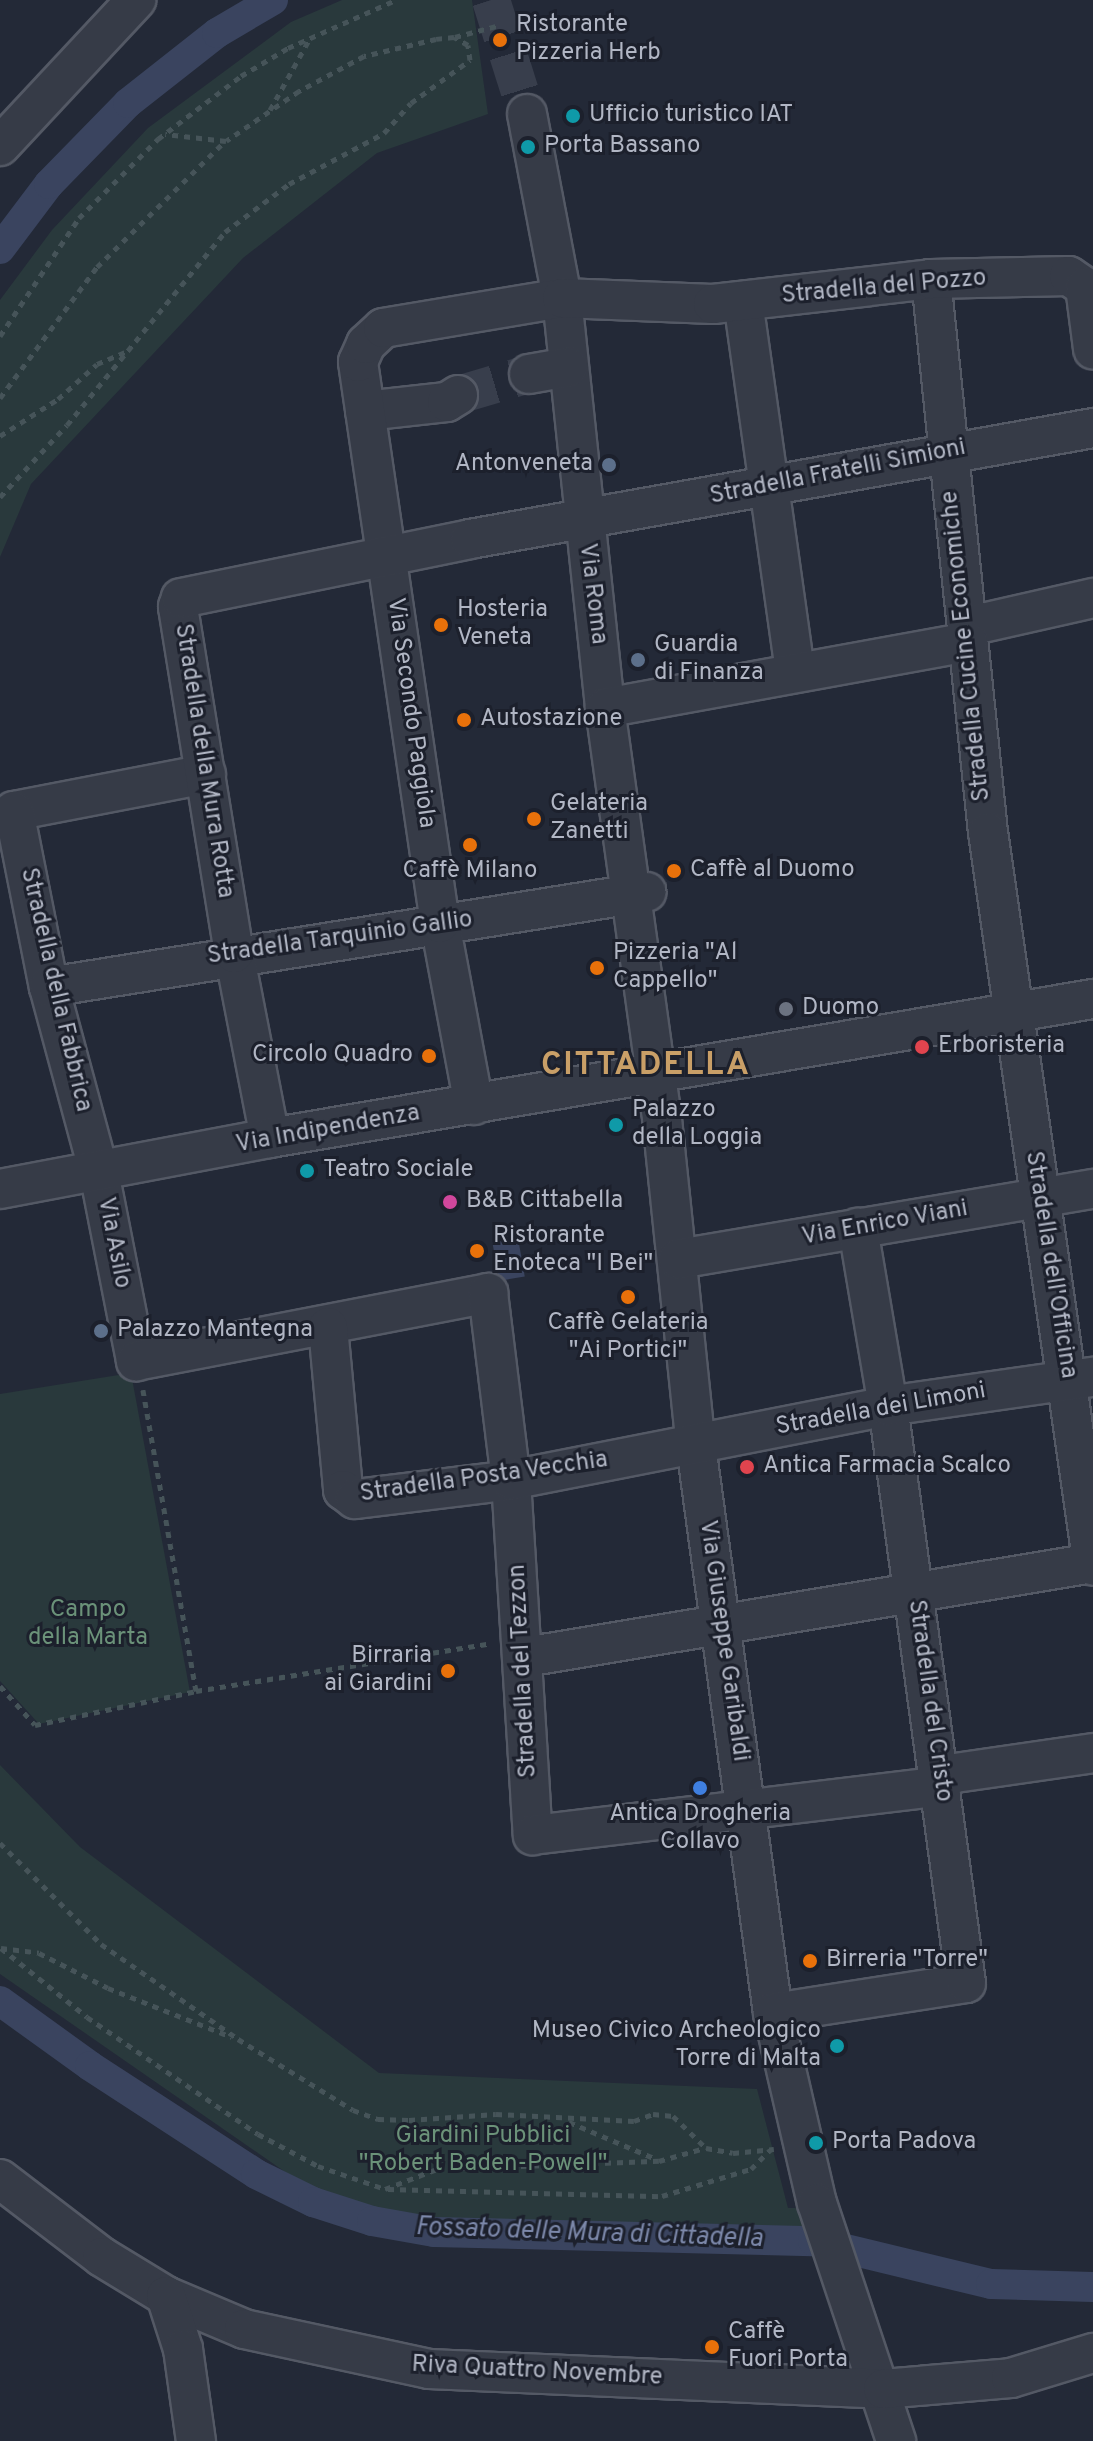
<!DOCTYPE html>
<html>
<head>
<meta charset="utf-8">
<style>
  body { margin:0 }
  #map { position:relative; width:1093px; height:2441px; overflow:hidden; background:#232937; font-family:Overpass,sans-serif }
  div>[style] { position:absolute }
  .green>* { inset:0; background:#29393c }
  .water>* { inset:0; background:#3a445f; transform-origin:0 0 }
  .canal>* { height:30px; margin:-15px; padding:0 15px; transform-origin:15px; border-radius:15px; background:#3a445f }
  .minor-tunnel>* { height:38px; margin-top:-19px; transform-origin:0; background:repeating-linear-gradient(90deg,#383e4c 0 38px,transparent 0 57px) }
  .path>* { height:5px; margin-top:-2.5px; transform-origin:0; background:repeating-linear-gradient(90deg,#465459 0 6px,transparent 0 12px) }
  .roads { filter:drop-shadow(2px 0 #545965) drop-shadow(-2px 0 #545965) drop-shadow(0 2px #545965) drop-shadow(0 -2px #545965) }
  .minor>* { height:38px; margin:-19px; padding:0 19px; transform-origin:19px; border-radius:19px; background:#363b47 }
  .dots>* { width:22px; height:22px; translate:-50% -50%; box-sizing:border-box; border:4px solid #1c202c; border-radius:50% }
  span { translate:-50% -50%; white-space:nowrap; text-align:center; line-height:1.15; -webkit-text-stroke:6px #1c202c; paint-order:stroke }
  .poi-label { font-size:24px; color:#b1b6c4 }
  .left { translate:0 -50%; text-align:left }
  .right { translate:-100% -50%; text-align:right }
  .street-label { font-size:24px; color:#b1b6c4 }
  .park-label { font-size:24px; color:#6b9279 }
  .water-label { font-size:26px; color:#7c88aa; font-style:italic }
  .district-label { font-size:32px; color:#c99f67; font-weight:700; letter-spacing:2px }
</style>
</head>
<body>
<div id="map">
  <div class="green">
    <i style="clip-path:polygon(342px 0,472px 0,488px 114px,377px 153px,243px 258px,31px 484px,0 557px,0 300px,52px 230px,148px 128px,291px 22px)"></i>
    <i style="clip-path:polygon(131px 1373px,190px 1692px,39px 1724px,0 1681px,0 1394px)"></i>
    <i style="clip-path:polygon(0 1765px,80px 1847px,379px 2073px,757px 2089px,788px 2208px,807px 2208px,816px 2229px,483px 2226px,382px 2214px,301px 2183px,0 1974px)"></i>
  </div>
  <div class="water">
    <i style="left:518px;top:1238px;width:39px;height:26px;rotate:80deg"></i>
  </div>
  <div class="canal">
    <i style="left:0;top:249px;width:81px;rotate:-53deg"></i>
    <i style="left:49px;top:184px;width:113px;rotate:-45.7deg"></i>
    <i style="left:128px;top:103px;width:113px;rotate:-38.2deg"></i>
    <i style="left:217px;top:33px;width:65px;rotate:-30.5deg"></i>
    <i style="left:0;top:2001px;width:111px;rotate:35.8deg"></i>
    <i style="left:90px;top:2066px;width:198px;rotate:33deg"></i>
    <i style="left:256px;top:2174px;width:64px;rotate:26.2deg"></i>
    <i style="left:313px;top:2202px;width:62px;rotate:17.9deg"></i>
    <i style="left:372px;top:2221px;width:63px;rotate:10.1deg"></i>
    <i style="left:434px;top:2232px;width:379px;rotate:1.4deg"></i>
    <i style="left:813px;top:2241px;width:183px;rotate:13.6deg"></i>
    <i style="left:991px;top:2284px;width:102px;rotate:1.7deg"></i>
  </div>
  <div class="minor-tunnel">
    <i style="left:491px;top:0;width:120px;rotate:72.5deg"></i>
    <i style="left:458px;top:395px;width:74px;rotate:-16.5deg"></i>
  </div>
  <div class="path">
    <i style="left:455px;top:37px;width:47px;rotate:-14.9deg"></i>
    <i style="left:270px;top:110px;width:82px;rotate:-60.9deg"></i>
    <i style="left:0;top:336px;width:142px;rotate:-56.2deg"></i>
    <i style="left:79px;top:218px;width:112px;rotate:-45deg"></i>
    <i style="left:158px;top:139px;width:104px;rotate:-37.2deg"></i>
    <i style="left:241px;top:76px;width:55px;rotate:-30.8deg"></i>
    <i style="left:288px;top:48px;width:118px;rotate:-24deg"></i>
    <i style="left:0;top:398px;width:163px;rotate:-53.5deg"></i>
    <i style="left:97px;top:267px;width:180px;rotate:-44.5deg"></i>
    <i style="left:0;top:436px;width:69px;rotate:-32.5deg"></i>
    <i style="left:58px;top:399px;width:52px;rotate:-41.9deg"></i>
    <i style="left:97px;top:364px;width:30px;rotate:-23deg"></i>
    <i style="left:0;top:497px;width:98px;rotate:-47.1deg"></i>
    <i style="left:67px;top:425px;width:249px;rotate:-50.7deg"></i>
    <i style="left:225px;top:232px;width:80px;rotate:-36.9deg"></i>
    <i style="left:289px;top:184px;width:108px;rotate:-28.2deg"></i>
    <i style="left:384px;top:133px;width:40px;rotate:-48deg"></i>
    <i style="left:411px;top:103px;width:73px;rotate:-36.1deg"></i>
    <i style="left:470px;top:60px;width:15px;rotate:-98deg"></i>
    <i style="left:468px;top:45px;width:16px;rotate:-150deg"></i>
    <i style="left:454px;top:37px;width:18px;rotate:174deg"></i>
    <i style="left:436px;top:39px;width:74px;rotate:166.7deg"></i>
    <i style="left:364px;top:56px;width:74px;rotate:151.7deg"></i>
    <i style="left:299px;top:91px;width:88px;rotate:145.6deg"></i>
    <i style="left:226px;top:141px;width:61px;rotate:-173.5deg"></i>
    <i style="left:0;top:1686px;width:52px;rotate:48.1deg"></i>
    <i style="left:35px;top:1725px;width:165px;rotate:-11.9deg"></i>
    <i style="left:196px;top:1691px;width:306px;rotate:-100deg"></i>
    <i style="left:196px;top:1691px;width:299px;rotate:-9.2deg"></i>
    <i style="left:0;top:1843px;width:143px;rotate:45deg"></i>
    <i style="left:101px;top:1944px;width:167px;rotate:34.7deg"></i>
    <i style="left:238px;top:2039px;width:135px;rotate:31.7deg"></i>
    <i style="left:353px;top:2110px;width:27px;rotate:20deg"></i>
    <i style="left:378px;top:2119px;width:31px;rotate:2deg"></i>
    <i style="left:409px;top:2120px;width:87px;rotate:-3.9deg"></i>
    <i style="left:496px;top:2114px;width:138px;rotate:2.9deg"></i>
    <i style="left:634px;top:2121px;width:20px;rotate:-20deg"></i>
    <i style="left:653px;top:2114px;width:20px;rotate:6deg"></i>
    <i style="left:673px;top:2116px;width:46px;rotate:44.1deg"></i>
    <i style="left:706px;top:2148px;width:27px;rotate:10deg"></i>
    <i style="left:733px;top:2153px;width:41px;rotate:-5.6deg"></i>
    <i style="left:1px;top:1948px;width:110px;rotate:38.7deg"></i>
    <i style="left:87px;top:2017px;width:207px;rotate:34.4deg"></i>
    <i style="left:258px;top:2134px;width:68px;rotate:28.1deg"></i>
    <i style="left:318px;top:2166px;width:71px;rotate:18.9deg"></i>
    <i style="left:385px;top:2189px;width:56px;rotate:-21deg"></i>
    <i style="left:437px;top:2169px;width:222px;rotate:-2.1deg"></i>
    <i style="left:659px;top:2161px;width:48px;rotate:-15.8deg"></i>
    <i style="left:1px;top:1948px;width:38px;rotate:7deg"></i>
    <i style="left:39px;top:1953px;width:77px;rotate:26.9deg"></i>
    <i style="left:108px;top:1988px;width:133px;rotate:21.6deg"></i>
    <i style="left:569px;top:2122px;width:95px;rotate:23deg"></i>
    <i style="left:388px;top:2189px;width:274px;rotate:1.5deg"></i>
    <i style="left:662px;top:2196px;width:93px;rotate:-16.9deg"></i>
    <i style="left:751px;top:2169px;width:27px;rotate:-45deg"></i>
  </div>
  <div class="roads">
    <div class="minor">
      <i style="left:527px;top:114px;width:187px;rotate:79.2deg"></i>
      <i style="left:562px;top:298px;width:412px;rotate:84deg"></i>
      <i style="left:605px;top:708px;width:405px;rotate:82.1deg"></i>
      <i style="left:661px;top:1109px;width:339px;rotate:84.1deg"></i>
      <i style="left:696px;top:1446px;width:572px;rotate:82.27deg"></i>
      <i style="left:773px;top:2013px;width:195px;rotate:77deg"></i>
      <i style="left:817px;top:2203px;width:251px;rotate:71.6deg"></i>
      <i style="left:0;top:146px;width:200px;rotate:-47deg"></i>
      <i style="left:931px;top:279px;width:556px;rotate:84.12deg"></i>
      <i style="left:988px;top:832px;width:741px;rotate:81.86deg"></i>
      <i style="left:743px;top:301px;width:373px;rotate:82deg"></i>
      <i style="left:529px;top:374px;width:40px;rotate:-10deg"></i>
      <i style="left:365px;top:411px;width:82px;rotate:-6.3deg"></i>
      <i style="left:447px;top:402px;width:13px;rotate:-32deg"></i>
      <i style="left:969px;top:626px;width:127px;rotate:-12.7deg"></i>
      <i style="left:605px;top:708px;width:369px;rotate:-10.3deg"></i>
      <i style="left:206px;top:774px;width:196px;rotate:169.1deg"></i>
      <i style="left:14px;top:811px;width:179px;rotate:78.8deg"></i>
      <i style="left:49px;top:987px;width:192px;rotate:74.9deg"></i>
      <i style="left:99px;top:1172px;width:193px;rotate:78.9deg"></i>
      <i style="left:136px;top:1361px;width:359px;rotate:-10.9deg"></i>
      <i style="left:488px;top:1293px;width:188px;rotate:83deg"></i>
      <i style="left:511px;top:1480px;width:356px;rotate:86.5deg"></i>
      <i style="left:533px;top:1835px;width:412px;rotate:-6.8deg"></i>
      <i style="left:49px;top:987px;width:605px;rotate:-9.04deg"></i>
      <i style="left:474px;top:1105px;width:185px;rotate:-100.6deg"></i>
      <i style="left:440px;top:923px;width:567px;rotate:-98.32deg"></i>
      <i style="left:358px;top:362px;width:20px;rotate:-66deg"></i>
      <i style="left:366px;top:344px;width:23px;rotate:-43deg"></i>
      <i style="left:383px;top:328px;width:181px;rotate:-9.5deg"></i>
      <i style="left:562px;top:298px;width:151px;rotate:2.3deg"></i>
      <i style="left:713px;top:304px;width:219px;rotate:-6.5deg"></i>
      <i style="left:931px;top:279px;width:138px;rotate:-1.2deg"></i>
      <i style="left:1069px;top:276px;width:19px;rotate:35deg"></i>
      <i style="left:1085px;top:287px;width:63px;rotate:82.6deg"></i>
      <i style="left:270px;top:1138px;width:188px;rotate:-101deg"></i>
      <i style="left:234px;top:953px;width:351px;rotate:-99.2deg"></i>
      <i style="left:178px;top:607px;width:9px;rotate:-72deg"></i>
      <i style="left:181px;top:598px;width:295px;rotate:-11.5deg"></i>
      <i style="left:470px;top:539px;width:633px;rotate:-10.1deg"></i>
      <i style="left:0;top:1189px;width:275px;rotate:-10.7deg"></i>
      <i style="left:270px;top:1138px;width:835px;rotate:-9.59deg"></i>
      <i style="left:678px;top:1259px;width:421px;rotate:-9.6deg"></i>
      <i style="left:328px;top:1327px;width:164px;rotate:84.7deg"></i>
      <i style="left:343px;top:1490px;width:15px;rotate:37deg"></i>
      <i style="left:355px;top:1499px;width:157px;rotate:-6.9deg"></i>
      <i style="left:511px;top:1480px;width:384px;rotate:-11.1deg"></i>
      <i style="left:888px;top:1406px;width:207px;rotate:-8.1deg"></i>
      <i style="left:525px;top:1657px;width:576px;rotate:-9.4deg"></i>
      <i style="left:941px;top:1775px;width:154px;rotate:-8.2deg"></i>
      <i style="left:773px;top:2013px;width:195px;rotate:-8.8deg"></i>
      <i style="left:966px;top:1983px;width:582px;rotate:-97.7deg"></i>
      <i style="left:888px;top:1406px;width:181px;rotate:-99.6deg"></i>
      <i style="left:0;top:2179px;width:128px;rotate:37.4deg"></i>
      <i style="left:102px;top:2257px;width:75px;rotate:31.4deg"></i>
      <i style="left:166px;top:2296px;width:85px;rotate:22.9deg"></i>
      <i style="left:244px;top:2329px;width:189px;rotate:12.2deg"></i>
      <i style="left:429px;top:2369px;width:454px;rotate:2.5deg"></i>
      <i style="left:883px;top:2389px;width:128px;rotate:-4.9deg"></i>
      <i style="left:1011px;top:2378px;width:86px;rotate:-17deg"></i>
      <i style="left:166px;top:2296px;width:56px;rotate:72.2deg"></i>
      <i style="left:183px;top:2349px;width:93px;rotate:82deg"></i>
    </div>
  </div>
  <div class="dots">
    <i style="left:500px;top:40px;background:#e8710a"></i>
    <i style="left:573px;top:116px;background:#0f9aa8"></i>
    <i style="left:528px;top:147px;background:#0f9aa8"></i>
    <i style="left:609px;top:465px;background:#5c6f8a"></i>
    <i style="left:441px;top:625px;background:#e8710a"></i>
    <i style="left:638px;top:660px;background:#5c6f8a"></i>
    <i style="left:464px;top:720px;background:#e8710a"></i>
    <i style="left:534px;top:819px;background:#e8710a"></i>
    <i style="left:470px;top:845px;background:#e8710a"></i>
    <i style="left:674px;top:871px;background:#e8710a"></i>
    <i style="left:597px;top:968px;background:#e8710a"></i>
    <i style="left:786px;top:1009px;background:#6b7280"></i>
    <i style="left:922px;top:1047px;background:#e0444e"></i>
    <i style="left:429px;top:1056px;background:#e8710a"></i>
    <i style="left:616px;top:1125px;background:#0f9aa8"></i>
    <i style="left:307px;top:1171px;background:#0f9aa8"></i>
    <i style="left:450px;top:1202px;background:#d1479c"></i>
    <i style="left:477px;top:1251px;background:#e8710a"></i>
    <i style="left:628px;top:1297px;background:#e8710a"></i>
    <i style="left:101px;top:1331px;background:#5c6f8a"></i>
    <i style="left:747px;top:1467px;background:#e0444e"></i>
    <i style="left:448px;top:1671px;background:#e8710a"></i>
    <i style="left:700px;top:1788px;background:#3f7fe0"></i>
    <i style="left:810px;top:1961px;background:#e8710a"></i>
    <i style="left:837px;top:2046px;background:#0f9aa8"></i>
    <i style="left:816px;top:2143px;background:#0f9aa8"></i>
    <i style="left:712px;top:2347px;background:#e8710a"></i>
  </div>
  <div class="poi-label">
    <span class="left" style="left:516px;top:40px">Ristorante<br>Pizzeria Herb</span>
    <span class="left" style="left:589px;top:116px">Ufficio turistico IAT</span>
    <span class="left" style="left:544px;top:147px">Porta Bassano</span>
    <span class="right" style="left:593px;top:465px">Antonveneta</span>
    <span class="left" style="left:457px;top:625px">Hosteria<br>Veneta</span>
    <span class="left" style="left:654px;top:660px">Guardia<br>di Finanza</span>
    <span class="left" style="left:480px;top:720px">Autostazione</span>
    <span class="left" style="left:550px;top:819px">Gelateria<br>Zanetti</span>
    <span class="left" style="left:690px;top:871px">Caffè al Duomo</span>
    <span style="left:470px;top:872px">Caffè Milano</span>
    <span class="left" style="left:613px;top:968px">Pizzeria "Al<br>Cappello"</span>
    <span class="left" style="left:802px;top:1009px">Duomo</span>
    <span class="left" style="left:938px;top:1047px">Erboristeria</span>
    <span class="right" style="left:413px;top:1056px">Circolo Quadro</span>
    <span class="left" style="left:632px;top:1125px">Palazzo<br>della Loggia</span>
    <span class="left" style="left:323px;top:1171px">Teatro Sociale</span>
    <span class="left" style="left:466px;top:1202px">B&amp;B Cittabella</span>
    <span class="left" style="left:493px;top:1251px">Ristorante<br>Enoteca "I Bei"</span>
    <span style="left:628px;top:1338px">Caffè Gelateria<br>"Ai Portici"</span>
    <span class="left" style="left:117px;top:1331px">Palazzo Mantegna</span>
    <span class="left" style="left:763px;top:1467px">Antica Farmacia Scalco</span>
    <span class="right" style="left:432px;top:1671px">Birraria<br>ai Giardini</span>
    <span style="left:700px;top:1829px">Antica Drogheria<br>Collavo</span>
    <span class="left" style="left:826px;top:1961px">Birreria "Torre"</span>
    <span class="right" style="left:821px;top:2046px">Museo Civico Archeologico<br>Torre di Malta</span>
    <span class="left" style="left:832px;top:2143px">Porta Padova</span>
    <span class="left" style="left:728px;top:2347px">Caffè<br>Fuori Porta</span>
  </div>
  <div class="street-label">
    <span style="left:884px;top:288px;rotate:-5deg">Stradella del Pozzo</span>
    <span style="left:838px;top:473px;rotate:-11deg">Stradella Fratelli Simioni</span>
    <span style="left:592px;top:594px;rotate:83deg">Via Roma</span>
    <span style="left:967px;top:646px;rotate:-96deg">Stradella Cucine Economiche</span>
    <span style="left:410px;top:713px;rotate:82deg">Via Secondo Paggiola</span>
    <span style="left:203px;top:761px;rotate:81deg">Stradella della Mura Rotta</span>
    <span style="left:340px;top:939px;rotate:-8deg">Stradella Tarquinio Gallio</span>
    <span style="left:55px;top:990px;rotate:77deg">Stradella della Fabbrica</span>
    <span style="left:328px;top:1130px;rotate:-10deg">Via Indipendenza</span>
    <span style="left:885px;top:1224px;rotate:-10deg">Via Enrico Viani</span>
    <span style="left:113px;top:1243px;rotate:79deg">Via Asilo</span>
    <span style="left:1050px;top:1265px;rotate:81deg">Stradella dell'Officina</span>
    <span style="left:881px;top:1410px;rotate:-10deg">Stradella dei Limoni</span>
    <span style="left:484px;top:1478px;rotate:-8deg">Stradella Posta Vecchia</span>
    <span style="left:723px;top:1641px;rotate:82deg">Via Giuseppe Garibaldi</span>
    <span style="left:524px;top:1671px;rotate:-93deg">Stradella del Tezzon</span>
    <span style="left:929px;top:1701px;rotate:82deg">Stradella del Cristo</span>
    <span style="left:537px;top:2372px;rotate:3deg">Riva Quattro Novembre</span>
  </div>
  <div class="park-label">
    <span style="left:88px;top:1625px">Campo<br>della Marta</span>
    <span style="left:483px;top:2151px">Giardini Pubblici<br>"Robert Baden-Powell"</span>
  </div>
  <div class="water-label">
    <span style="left:589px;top:2234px;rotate:2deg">Fossato delle Mura di Cittadella</span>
  </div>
  <div class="district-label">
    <span style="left:646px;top:1066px">CITTADELLA</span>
  </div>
</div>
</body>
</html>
